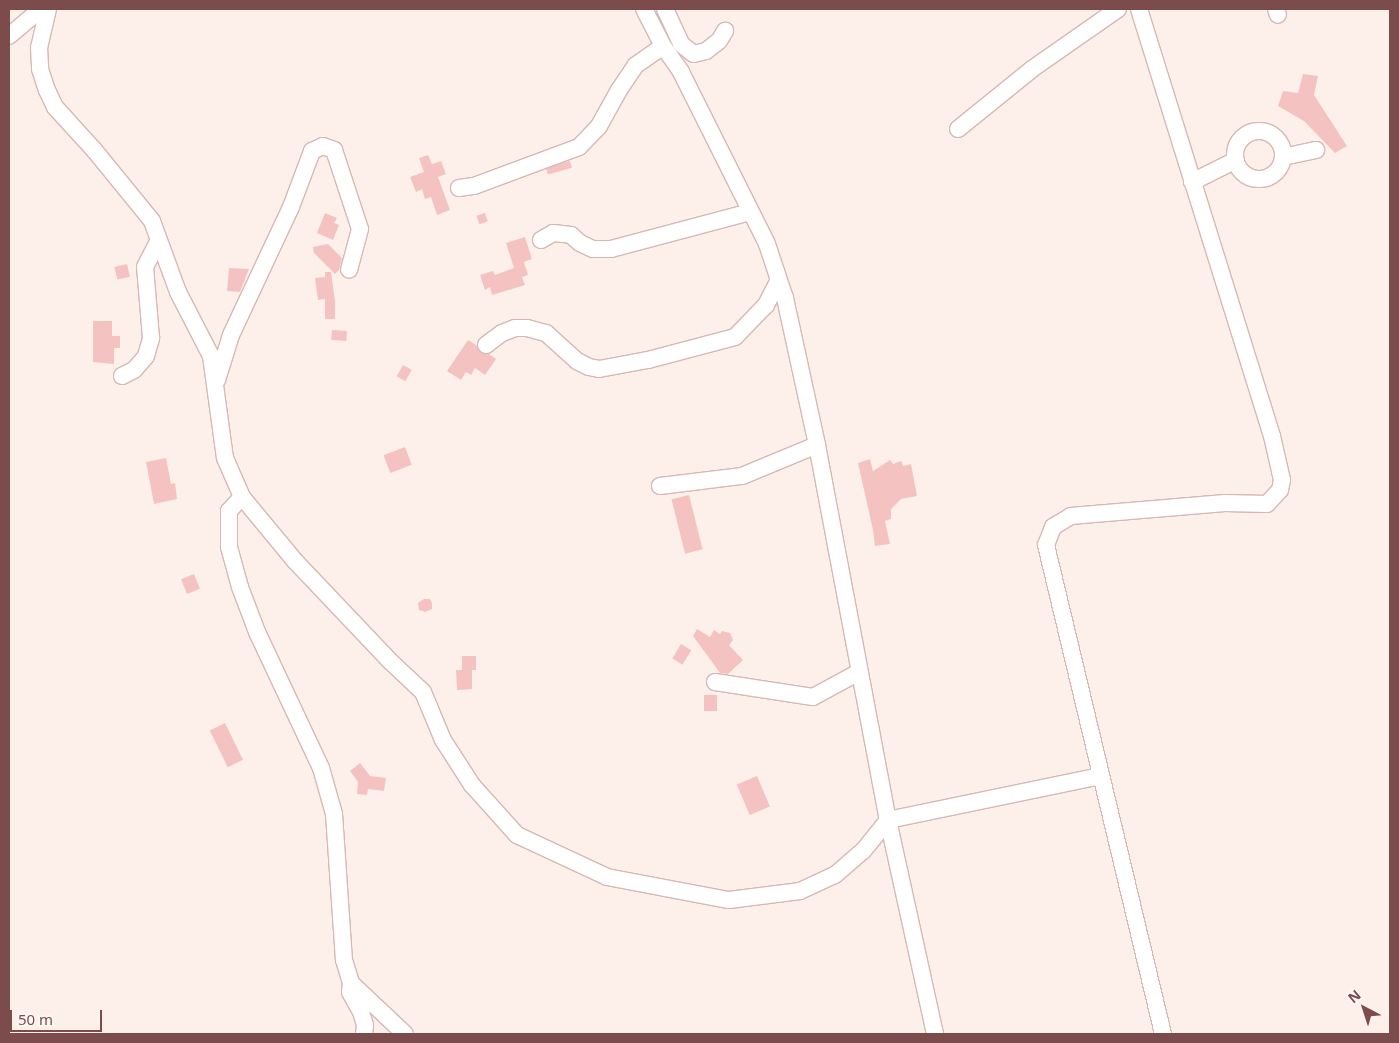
<!DOCTYPE html>
<html>
<head>
<meta charset="utf-8">
<style>
  body { margin:0 }
  #map { position:relative; width:1399px; height:1043px; overflow:hidden; background:#fdf0eb; font-family:"Noto Sans",sans-serif }
  div>[style] { position:absolute }
  .building>* { inset:0; background:#f4c3c1; transform-origin:0 0 }
  .roads { filter:drop-shadow(1px 0 #d6b8b4) drop-shadow(-1px 0 #d6b8b4) drop-shadow(0 1px #d6b8b4) drop-shadow(0 -1px #d6b8b4) }
  .minor>* { height:16px; margin:-8px; padding:0 8px; transform-origin:8px; border-radius:8px; background:#fff }
  .minor>.ring { margin:-8px; padding:0; box-sizing:content-box; background:none; border:16px solid #fff; border-radius:50% }
  span { translate:-50% -50%; white-space:nowrap; text-align:center; line-height:1.15; -webkit-text-stroke:5px #fff6f2; paint-order:stroke }
  .frame { position:absolute; inset:0; border:10px solid #7b4c4b; pointer-events:none }
  .north { position:absolute; left:1339px; top:983px; width:50px; height:50px; -webkit-text-stroke:4px #fff6f2; paint-order:stroke; rotate:320deg; font-size:14px; font-weight:700; line-height:20px; text-align:center; color:#7b4c4b }
  .north::after { content:''; display:block; margin:auto; width:18px; height:22px; background:#7b4c4b; clip-path:polygon(50% 0,100% 100%,50% 72%,0 100%) }
  .scale { position:absolute; left:10px; top:1010px; width:92px; height:22px; box-sizing:border-box; border:2px solid #7b4c4b; border-top:0; padding-left:6px; font-size:15px; line-height:18px; white-space:nowrap; color:#7b4c4b; -webkit-text-stroke:4px #fff6f2; paint-order:stroke }
</style>
</head>
<body>
<div id="map">
  <div class="building">
    <i style="clip-path:polygon(1303px 74px,1318px 76px,1314px 95px,1347px 146px,1335px 153px,1304px 121px,1278px 106px,1283px 91px,1298px 93px)"></i>
    <i style="clip-path:polygon(428px 155px,432px 164px,441px 161px,446px 174px,438px 177px,450px 210px,437px 215px,431px 197px,425px 199px,422px 189px,416px 192px,410px 177px,424px 172px,419px 158px)"></i>
    <i style="left:570px;top:161px;width:7px;height:25px;rotate:74deg"></i>
    <i style="clip-path:polygon(325px 213px,337px 218px,334px 223px,339px 225px,333px 240px,317px 233px)"></i>
    <i style="left:485px;top:213px;width:9px;height:9px;rotate:72deg"></i>
    <i style="clip-path:polygon(525px 237px,532px 259px,524px 262px,528px 275px,522px 277px,525px 285px,492px 295px,490px 287px,485px 290px,480px 275px,493px 271px,495px 275px,514px 268px,506px 243px)"></i>
    <i style="clip-path:polygon(328px 244px,342px 258px,339px 270px,335px 274px,314px 253px,313px 247px)"></i>
    <i style="left:127px;top:264px;width:13px;height:13px;rotate:77deg"></i>
    <i style="clip-path:polygon(229px 268px,249px 269px,240px 292px,227px 291px)"></i>
    <i style="clip-path:polygon(325px 272px,331px 272px,335px 301px,335px 319px,325px 319px,325px 299px,318px 300px,315px 278px,325px 277px)"></i>
    <i style="clip-path:polygon(93px 321px,112px 321px,112px 336px,120px 336px,120px 348px,114px 348px,114px 364px,93px 362px)"></i>
    <i style="left:332px;top:330px;width:15px;height:10px;rotate:4deg"></i>
    <i style="clip-path:polygon(468px 340px,476px 345px,482px 354px,489px 354px,496px 359px,485px 375px,475px 368px,471px 375px,466px 372px,461px 380px,447px 371px)"></i>
    <i style="left:403px;top:365px;width:10px;height:13px;rotate:29deg"></i>
    <i style="left:405px;top:447px;width:19px;height:23px;rotate:69deg"></i>
    <i style="clip-path:polygon(166px 458px,171px 484px,175px 483px,177px 499px,154px 504px,146px 462px)"></i>
    <i style="clip-path:polygon(870px 459px,873px 471px,890px 460px,893px 464px,901px 461px,903px 466px,911px 464px,917px 496px,901px 499px,891px 509px,891px 519px,885px 521px,890px 544px,875px 546px,873px 530px,858px 463px)"></i>
    <i style="left:689px;top:495px;width:56px;height:18px;rotate:76deg"></i>
    <i style="left:194px;top:574px;width:16px;height:14px;rotate:68deg"></i>
    <i style="clip-path:polygon(424px 599px,430px 599px,432px 603px,432px 609px,425px 612px,419px 610px,418px 603px)"></i>
    <i style="clip-path:polygon(697px 629px,710px 637px,714px 630px,720px 634px,722px 631px,730px 633px,733px 640px,729px 645px,743px 660px,728px 674px,720px 673px,693px 636px)"></i>
    <i style="left:681px;top:644px;width:12px;height:17px;rotate:31deg"></i>
    <i style="clip-path:polygon(462px 656px,476px 656px,476px 670px,472px 670px,472px 689px,457px 690px,456px 670px,462px 670px)"></i>
    <i style="left:704px;top:695px;width:13px;height:16px"></i>
    <i style="left:225px;top:723px;width:41px;height:17px;rotate:64deg"></i>
    <i style="clip-path:polygon(360px 763px,370px 776px,386px 778px,384px 791px,368px 789px,367px 795px,357px 794px,358px 782px,350px 771px)"></i>
    <i style="left:757px;top:776px;width:33px;height:22px;rotate:67deg"></i>
  </div>
  <div class="roads">
    <div class="minor">
      <i style="left:48px;top:9px;width:39px;rotate:103deg"></i>
      <i style="left:39px;top:47px;width:22px;rotate:87deg"></i>
      <i style="left:40px;top:69px;width:22px;rotate:72deg"></i>
      <i style="left:47px;top:90px;width:19px;rotate:65deg"></i>
      <i style="left:55px;top:107px;width:59px;rotate:47.7deg"></i>
      <i style="left:95px;top:151px;width:90px;rotate:50.8deg"></i>
      <i style="left:152px;top:221px;width:76px;rotate:69.9deg"></i>
      <i style="left:178px;top:292px;width:72px;rotate:62.7deg"></i>
      <i style="left:211px;top:356px;width:103px;rotate:82.2deg"></i>
      <i style="left:225px;top:458px;width:43px;rotate:66.4deg"></i>
      <i style="left:242px;top:497px;width:83px;rotate:50.4deg"></i>
      <i style="left:295px;top:561px;width:139px;rotate:46.5deg"></i>
      <i style="left:391px;top:662px;width:44px;rotate:43.2deg"></i>
      <i style="left:423px;top:692px;width:52px;rotate:67.4deg"></i>
      <i style="left:443px;top:740px;width:54px;rotate:57.2deg"></i>
      <i style="left:472px;top:785px;width:67px;rotate:48deg"></i>
      <i style="left:517px;top:835px;width:99px;rotate:25deg"></i>
      <i style="left:607px;top:877px;width:124px;rotate:10.7deg"></i>
      <i style="left:729px;top:900px;width:72px;rotate:-7.2deg"></i>
      <i style="left:800px;top:891px;width:38px;rotate:-25deg"></i>
      <i style="left:835px;top:875px;width:37px;rotate:-41deg"></i>
      <i style="left:863px;top:851px;width:40px;rotate:-51deg"></i>
      <i style="left:888px;top:820px;width:217px;rotate:-11.7deg"></i>
      <i style="left:644px;top:9px;width:42px;rotate:62.8deg"></i>
      <i style="left:663px;top:46px;width:32px;rotate:55deg"></i>
      <i style="left:681px;top:72px;width:192px;rotate:63.4deg"></i>
      <i style="left:767px;top:244px;width:57px;rotate:71.6deg"></i>
      <i style="left:785px;top:298px;width:150px;rotate:77.7deg"></i>
      <i style="left:817px;top:445px;width:382px;rotate:79.3deg"></i>
      <i style="left:888px;top:820px;width:219px;rotate:77.6deg"></i>
      <i style="left:665px;top:9px;width:38px;rotate:65deg"></i>
      <i style="left:681px;top:44px;width:16px;rotate:38deg"></i>
      <i style="left:694px;top:54px;width:12px;rotate:-14deg"></i>
      <i style="left:706px;top:51px;width:16px;rotate:-38deg"></i>
      <i style="left:719px;top:41px;width:12px;rotate:-59deg"></i>
      <i style="left:1139px;top:9px;width:447px;rotate:72.7deg"></i>
      <i style="left:1272px;top:436px;width:45px;rotate:77.2deg"></i>
      <i style="left:1282px;top:480px;width:10px;rotate:101deg"></i>
      <i style="left:1280px;top:490px;width:19px;rotate:133deg"></i>
      <i style="left:1267px;top:504px;width:42px;rotate:-178.6deg"></i>
      <i style="left:1225px;top:503px;width:155px;rotate:175.2deg"></i>
      <i style="left:1071px;top:516px;width:21px;rotate:149deg"></i>
      <i style="left:1053px;top:527px;width:19px;rotate:111deg"></i>
      <i style="left:1046px;top:545px;width:503px;rotate:76.54deg"></i>
      <i style="left:1276px;top:9px;width:6px;rotate:72deg"></i>
      <i style="left:9px;top:36px;width:42px;rotate:-40.2deg"></i>
      <i style="left:958px;top:129px;width:95px;rotate:-39deg"></i>
      <i style="left:1032px;top:69px;width:105px;rotate:-34.9deg"></i>
      <i class="ring" style="left:1235px;top:131px;width:32px;height:32px"></i>
      <i style="left:1283px;top:157px;width:34px;rotate:-12deg"></i>
      <i style="left:1192px;top:182px;width:49px;rotate:-26.6deg"></i>
      <i style="left:459px;top:188px;width:15px;rotate:-8deg"></i>
      <i style="left:474px;top:186px;width:112px;rotate:-20.4deg"></i>
      <i style="left:579px;top:147px;width:29px;rotate:-46deg"></i>
      <i style="left:599px;top:126px;width:41px;rotate:-60.9deg"></i>
      <i style="left:619px;top:90px;width:30px;rotate:-56deg"></i>
      <i style="left:636px;top:65px;width:33px;rotate:-35deg"></i>
      <i style="left:541px;top:240px;width:14px;rotate:-30deg"></i>
      <i style="left:553px;top:233px;width:18px;rotate:6deg"></i>
      <i style="left:571px;top:235px;width:12px;rotate:42deg"></i>
      <i style="left:580px;top:243px;width:14px;rotate:25deg"></i>
      <i style="left:593px;top:249px;width:18px"></i>
      <i style="left:611px;top:249px;width:144px;rotate:-14.9deg"></i>
      <i style="left:486px;top:345px;width:20px;rotate:-37deg"></i>
      <i style="left:502px;top:333px;width:14px;rotate:-21deg"></i>
      <i style="left:515px;top:328px;width:12px"></i>
      <i style="left:527px;top:328px;width:20px;rotate:15deg"></i>
      <i style="left:546px;top:333px;width:42px;rotate:42.1deg"></i>
      <i style="left:577px;top:361px;width:13px;rotate:27deg"></i>
      <i style="left:589px;top:367px;width:10px;rotate:11deg"></i>
      <i style="left:599px;top:369px;width:50px;rotate:-10.4deg"></i>
      <i style="left:648px;top:360px;width:90px;rotate:-14.8deg"></i>
      <i style="left:735px;top:337px;width:45px;rotate:-45.9deg"></i>
      <i style="left:766px;top:305px;width:28px;rotate:-63deg"></i>
      <i style="left:122px;top:376px;width:13px;rotate:-27deg"></i>
      <i style="left:134px;top:370px;width:18px;rotate:-49deg"></i>
      <i style="left:146px;top:356px;width:19px;rotate:-74deg"></i>
      <i style="left:151px;top:338px;width:71px;rotate:-94.8deg"></i>
      <i style="left:145px;top:267px;width:30px;rotate:-63deg"></i>
      <i style="left:217px;top:380px;width:47px;rotate:-72.7deg"></i>
      <i style="left:231px;top:335px;width:141px;rotate:-64.9deg"></i>
      <i style="left:291px;top:207px;width:60px;rotate:-69.4deg"></i>
      <i style="left:312px;top:151px;width:12px;rotate:-24deg"></i>
      <i style="left:323px;top:146px;width:12px;rotate:20deg"></i>
      <i style="left:334px;top:150px;width:83px;rotate:71.8deg"></i>
      <i style="left:360px;top:229px;width:42px;rotate:105deg"></i>
      <i style="left:660px;top:486px;width:83px;rotate:-7deg"></i>
      <i style="left:742px;top:476px;width:81px;rotate:-22.5deg"></i>
      <i style="left:242px;top:497px;width:19px;rotate:133deg"></i>
      <i style="left:229px;top:511px;width:36px;rotate:90deg"></i>
      <i style="left:229px;top:547px;width:41px;rotate:74.6deg"></i>
      <i style="left:240px;top:587px;width:48px;rotate:69.3deg"></i>
      <i style="left:257px;top:632px;width:150px;rotate:64.8deg"></i>
      <i style="left:321px;top:768px;width:48px;rotate:74.2deg"></i>
      <i style="left:334px;top:814px;width:146px;rotate:86.1deg"></i>
      <i style="left:344px;top:960px;width:24px;rotate:73deg"></i>
      <i style="left:351px;top:983px;width:74px;rotate:43.4deg"></i>
      <i style="left:715px;top:682px;width:99px;rotate:8.7deg"></i>
      <i style="left:813px;top:697px;width:52px;rotate:-28.5deg"></i>
      <i style="left:351px;top:983px;width:9px;rotate:96deg"></i>
      <i style="left:350px;top:992px;width:23px;rotate:61deg"></i>
      <i style="left:361px;top:1012px;width:14px;rotate:73deg"></i>
      <i style="left:365px;top:1025px;width:9px;rotate:96deg"></i>
    </div>
  </div>
  <div class="frame"></div>
  <div class="north">N</div>
  <div class="scale">50 m</div>
</div>
</body>
</html>
